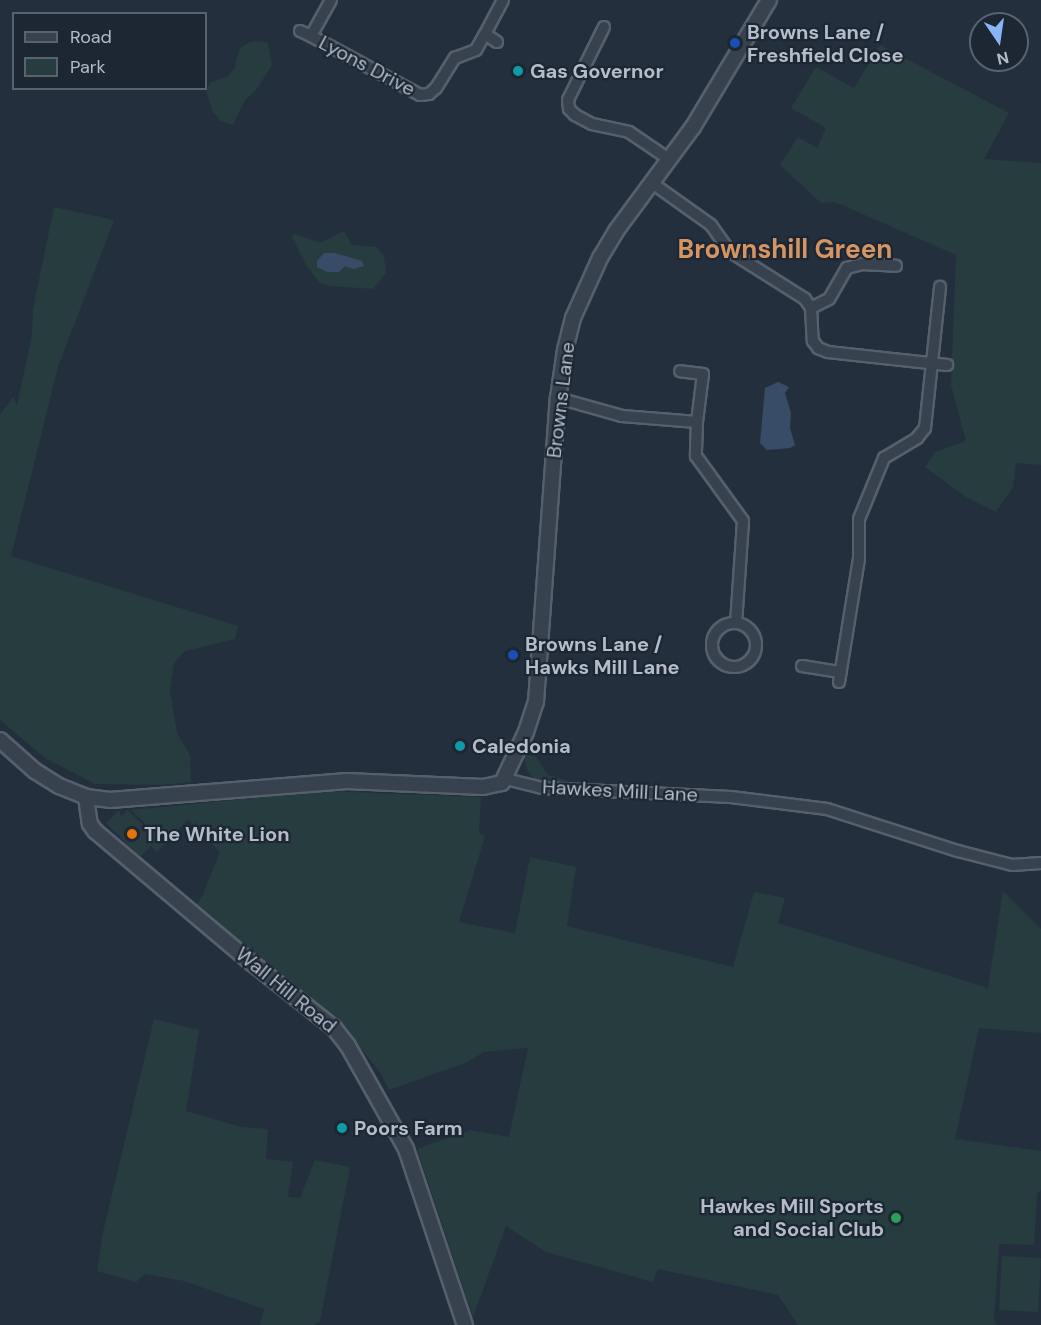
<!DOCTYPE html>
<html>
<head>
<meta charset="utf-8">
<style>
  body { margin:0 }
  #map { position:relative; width:1041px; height:1325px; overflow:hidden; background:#242f3e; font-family:"DM Sans",sans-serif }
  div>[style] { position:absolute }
  .green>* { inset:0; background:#263c3f; transform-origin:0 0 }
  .water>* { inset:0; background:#394c67 }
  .roads { filter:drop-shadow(2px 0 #565f6c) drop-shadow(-2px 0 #565f6c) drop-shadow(0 2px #565f6c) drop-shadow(0 -2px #565f6c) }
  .minor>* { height:10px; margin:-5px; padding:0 5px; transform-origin:5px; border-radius:5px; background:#38414e }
  .minor>.ring { margin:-5px; padding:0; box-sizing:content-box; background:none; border:10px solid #38414e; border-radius:50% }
  .tertiary>* { height:14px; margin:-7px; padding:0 7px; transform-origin:7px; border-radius:7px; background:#38414e }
  .dots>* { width:16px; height:16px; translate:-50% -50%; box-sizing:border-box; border:3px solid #1d2633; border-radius:50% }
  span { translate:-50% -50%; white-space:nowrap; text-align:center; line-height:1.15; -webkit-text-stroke:4.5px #1d2633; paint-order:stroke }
  .poi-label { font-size:20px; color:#b4bcc9; font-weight:700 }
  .left { translate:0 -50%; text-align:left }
  .right { translate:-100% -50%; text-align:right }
  .street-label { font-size:20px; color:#b4bcc9 }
  .district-label { font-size:26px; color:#d59563; font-weight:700 }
  .legend { position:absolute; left:12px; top:12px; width:195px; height:78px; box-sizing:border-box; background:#1d2633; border:2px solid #59626f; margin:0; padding:8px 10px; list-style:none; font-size:18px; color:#b4bcc9 }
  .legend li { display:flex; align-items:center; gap:12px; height:30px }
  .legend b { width:30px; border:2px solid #59626f }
  .north { position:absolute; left:969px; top:12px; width:60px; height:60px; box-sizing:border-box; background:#1d2633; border:2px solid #59626f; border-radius:50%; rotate:167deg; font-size:16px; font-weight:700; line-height:24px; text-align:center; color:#b4bcc9 }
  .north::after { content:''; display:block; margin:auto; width:21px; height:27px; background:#8ab4f8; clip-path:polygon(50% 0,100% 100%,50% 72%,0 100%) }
</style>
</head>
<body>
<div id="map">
  <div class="green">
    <i style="clip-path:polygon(259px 41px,268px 43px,272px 65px,256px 90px,245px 100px,233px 125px,221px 121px,213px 112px,206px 91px,210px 83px,228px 76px,234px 69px,240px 48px,250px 42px)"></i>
    <i style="clip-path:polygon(880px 45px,1009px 113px,984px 159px,1041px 163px,1041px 465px,1016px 463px,1013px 487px,996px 512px,966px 497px,925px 467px,935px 452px,966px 441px,951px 385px,956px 255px,835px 202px,821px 203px,780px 165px,798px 137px,817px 148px,826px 128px,791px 108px,816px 67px,854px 88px)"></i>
    <i style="clip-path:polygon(54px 207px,114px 220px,58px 367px,11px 556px,238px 626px,235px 639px,185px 651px,174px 663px,170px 691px,177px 733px,190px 755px,191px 782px,161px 785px,95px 784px,45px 758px,0 720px,0 415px,13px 397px,17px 405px,32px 335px,33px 309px)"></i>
    <i style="clip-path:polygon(344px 231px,352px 245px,376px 247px,384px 256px,386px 273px,373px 289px,329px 286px,320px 283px,306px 265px,291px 235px,296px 234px,320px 243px)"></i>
    <i style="clip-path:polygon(523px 754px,536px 757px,548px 775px,573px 782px,572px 786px,537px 782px,527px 770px)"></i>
    <i style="clip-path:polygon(323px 791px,481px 797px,479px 833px,485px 836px,459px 922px,515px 933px,530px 857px,576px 867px,567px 926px,733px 967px,754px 892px,785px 898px,778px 923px,988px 988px,1003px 891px,1041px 929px,1041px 1033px,979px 1028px,955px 1139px,1041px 1151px,1041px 1190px,1037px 1194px,1034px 1245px,999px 1244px,994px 1321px,997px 1325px,798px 1325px,778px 1295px,658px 1269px,653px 1282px,546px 1252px,506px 1226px,473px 1317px,417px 1149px,470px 1130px,509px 1137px,528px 1048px,484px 1052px,468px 1062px,389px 1090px,380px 1072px,341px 1023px,196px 906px,203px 894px,220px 852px,188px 820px,165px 843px,131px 810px)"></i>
    <i style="clip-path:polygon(128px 810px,143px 825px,141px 827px,149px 836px,153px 832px,165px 844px,157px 852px,151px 846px,140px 857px,106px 823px,118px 811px,122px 816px)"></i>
    <i style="clip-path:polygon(154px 1019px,199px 1030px,186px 1111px,241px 1127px,268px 1129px,266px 1159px,293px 1162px,288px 1197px,300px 1198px,315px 1160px,350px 1167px,320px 1321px,314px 1325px,260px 1325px,264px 1309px,184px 1281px,145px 1274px,136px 1282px,97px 1271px,103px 1232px)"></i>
    <i style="left:1002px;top:1256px;width:39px;height:54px;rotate:3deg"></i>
  </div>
  <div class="water">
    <i style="clip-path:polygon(324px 253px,335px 253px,362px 261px,364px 266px,354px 269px,345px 266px,339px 272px,327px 272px,317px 267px,317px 261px)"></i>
    <i style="clip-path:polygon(778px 382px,789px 387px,785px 393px,791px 413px,790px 428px,795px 445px,790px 448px,767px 450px,760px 443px,765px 388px)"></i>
  </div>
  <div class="roads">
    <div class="minor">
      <i style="left:331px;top:0;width:41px;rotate:119.1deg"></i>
      <i style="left:311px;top:36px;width:124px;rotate:28.4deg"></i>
      <i style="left:420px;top:95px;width:9px;rotate:-6deg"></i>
      <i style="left:429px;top:94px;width:9px;rotate:-41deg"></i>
      <i style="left:436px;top:88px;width:36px;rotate:-58deg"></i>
      <i style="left:455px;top:58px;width:22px;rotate:-21deg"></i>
      <i style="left:476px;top:50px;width:18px;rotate:-61deg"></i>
      <i style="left:604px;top:27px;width:81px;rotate:116.3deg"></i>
      <i style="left:568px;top:100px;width:9px;rotate:84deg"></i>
      <i style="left:569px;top:109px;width:8px;rotate:45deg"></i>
      <i style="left:575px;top:115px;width:19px;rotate:28deg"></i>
      <i style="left:592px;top:124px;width:38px;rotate:12deg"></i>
      <i style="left:629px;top:132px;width:50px;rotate:34.3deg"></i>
      <i style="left:300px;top:31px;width:12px;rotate:24deg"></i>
      <i style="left:497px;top:42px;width:14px;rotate:-146deg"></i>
      <i style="left:485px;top:34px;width:38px;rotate:-62deg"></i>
      <i style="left:652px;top:183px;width:72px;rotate:35.4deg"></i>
      <i style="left:711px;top:225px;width:32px;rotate:55deg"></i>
      <i style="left:729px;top:251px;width:90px;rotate:32.3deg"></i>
      <i style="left:805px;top:299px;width:11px;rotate:56deg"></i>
      <i style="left:811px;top:308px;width:33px;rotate:87deg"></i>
      <i style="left:813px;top:341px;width:9px;rotate:54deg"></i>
      <i style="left:818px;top:348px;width:11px;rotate:22deg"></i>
      <i style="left:828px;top:352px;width:120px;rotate:6.2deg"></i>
      <i style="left:811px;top:308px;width:20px;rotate:-27deg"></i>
      <i style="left:829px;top:299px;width:36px;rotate:-60deg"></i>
      <i style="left:847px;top:268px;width:16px;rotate:-15deg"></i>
      <i style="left:862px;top:264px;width:34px;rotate:3deg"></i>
      <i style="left:558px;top:398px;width:66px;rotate:15.7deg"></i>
      <i style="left:622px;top:416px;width:75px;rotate:4.6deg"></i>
      <i style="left:697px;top:422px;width:48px;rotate:-82.9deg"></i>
      <i style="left:703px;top:374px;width:23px;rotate:-173deg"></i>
      <i style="left:697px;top:422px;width:34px;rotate:92deg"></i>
      <i style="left:696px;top:456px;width:80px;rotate:54.1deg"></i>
      <i style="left:743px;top:521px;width:102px;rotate:93.9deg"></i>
      <i class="ring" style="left:712px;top:623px;width:34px;height:34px"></i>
      <i style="left:802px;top:666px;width:39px;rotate:9deg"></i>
      <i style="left:839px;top:682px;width:125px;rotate:-80.8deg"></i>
      <i style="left:859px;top:559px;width:40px;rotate:-90deg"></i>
      <i style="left:859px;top:519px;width:66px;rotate:-67.7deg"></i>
      <i style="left:884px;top:458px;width:39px;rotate:-31deg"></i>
      <i style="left:917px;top:438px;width:13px;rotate:-51deg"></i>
      <i style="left:925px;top:428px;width:142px;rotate:-83.9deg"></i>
      <i style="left:506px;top:779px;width:37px;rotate:14deg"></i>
      <i style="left:542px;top:788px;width:189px;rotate:2.7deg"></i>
      <i style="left:731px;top:797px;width:97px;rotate:7.1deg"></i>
      <i style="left:827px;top:809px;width:138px;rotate:17.8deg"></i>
      <i style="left:958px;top:851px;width:56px;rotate:14.5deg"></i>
      <i style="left:1012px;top:865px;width:29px;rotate:-4deg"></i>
    </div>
    <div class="tertiary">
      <i style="left:0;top:740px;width:47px;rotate:41.5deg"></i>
      <i style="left:35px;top:771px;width:28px;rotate:32deg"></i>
      <i style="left:59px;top:786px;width:29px;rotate:22deg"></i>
      <i style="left:86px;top:797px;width:24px;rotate:7deg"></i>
      <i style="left:110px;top:800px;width:238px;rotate:-4.6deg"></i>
      <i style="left:347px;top:781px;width:136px;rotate:2.5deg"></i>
      <i style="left:483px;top:787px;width:19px;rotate:-12deg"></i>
      <i style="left:502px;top:783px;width:56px;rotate:-64.8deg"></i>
      <i style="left:526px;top:732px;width:32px;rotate:-72deg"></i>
      <i style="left:536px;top:702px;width:305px;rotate:-85.9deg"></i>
      <i style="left:558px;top:398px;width:49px;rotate:-81.7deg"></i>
      <i style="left:565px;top:350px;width:33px;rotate:-76deg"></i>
      <i style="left:573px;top:318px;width:66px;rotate:-65.8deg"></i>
      <i style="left:600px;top:258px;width:31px;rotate:-59deg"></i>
      <i style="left:616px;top:231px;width:129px;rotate:-53.5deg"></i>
      <i style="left:693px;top:127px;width:148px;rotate:-59.1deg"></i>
      <i style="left:86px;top:797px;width:27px;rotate:82deg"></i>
      <i style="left:90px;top:824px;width:9px;rotate:54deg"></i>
      <i style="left:95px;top:831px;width:205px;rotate:40.1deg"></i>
      <i style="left:252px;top:963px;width:105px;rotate:38.4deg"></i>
      <i style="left:334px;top:1028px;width:23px;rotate:52deg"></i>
      <i style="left:348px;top:1046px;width:118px;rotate:60.6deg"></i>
      <i style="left:406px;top:1149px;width:186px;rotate:71.5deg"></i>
    </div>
  </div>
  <div class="dots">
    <i style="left:735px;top:43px;background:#1a4fb4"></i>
    <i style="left:518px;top:71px;background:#0f9aa8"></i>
    <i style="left:513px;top:655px;background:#1a4fb4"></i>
    <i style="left:460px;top:746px;background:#0f9aa8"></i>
    <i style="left:132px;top:834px;background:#e8710a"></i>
    <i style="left:342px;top:1128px;background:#0f9aa8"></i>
    <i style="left:896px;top:1218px;background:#2e9e5b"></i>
  </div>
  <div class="poi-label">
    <span class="left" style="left:747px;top:44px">Browns Lane /<br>Freshfield Close</span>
    <span class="left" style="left:530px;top:71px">Gas Governor</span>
    <span class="left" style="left:525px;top:656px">Browns Lane /<br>Hawks Mill Lane</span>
    <span class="left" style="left:472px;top:746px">Caledonia</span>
    <span class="left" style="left:144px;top:834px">The White Lion</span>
    <span class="left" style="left:354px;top:1128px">Poors Farm</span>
    <span class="right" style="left:884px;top:1218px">Hawkes Mill Sports<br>and Social Club</span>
  </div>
  <div class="street-label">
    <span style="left:367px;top:66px;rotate:28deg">Lyons Drive</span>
    <span style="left:561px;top:400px;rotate:-83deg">Browns Lane</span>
    <span style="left:620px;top:791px;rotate:3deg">Hawkes Mill Lane</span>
    <span style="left:286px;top:990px;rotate:39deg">Wall Hill Road</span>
  </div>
  <div class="district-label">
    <span style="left:785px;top:250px">Brownshill Green</span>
  </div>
  <ul class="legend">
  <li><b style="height:8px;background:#38414e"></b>Road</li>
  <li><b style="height:16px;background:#263c3f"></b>Park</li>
  </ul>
  <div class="north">N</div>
</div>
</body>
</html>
